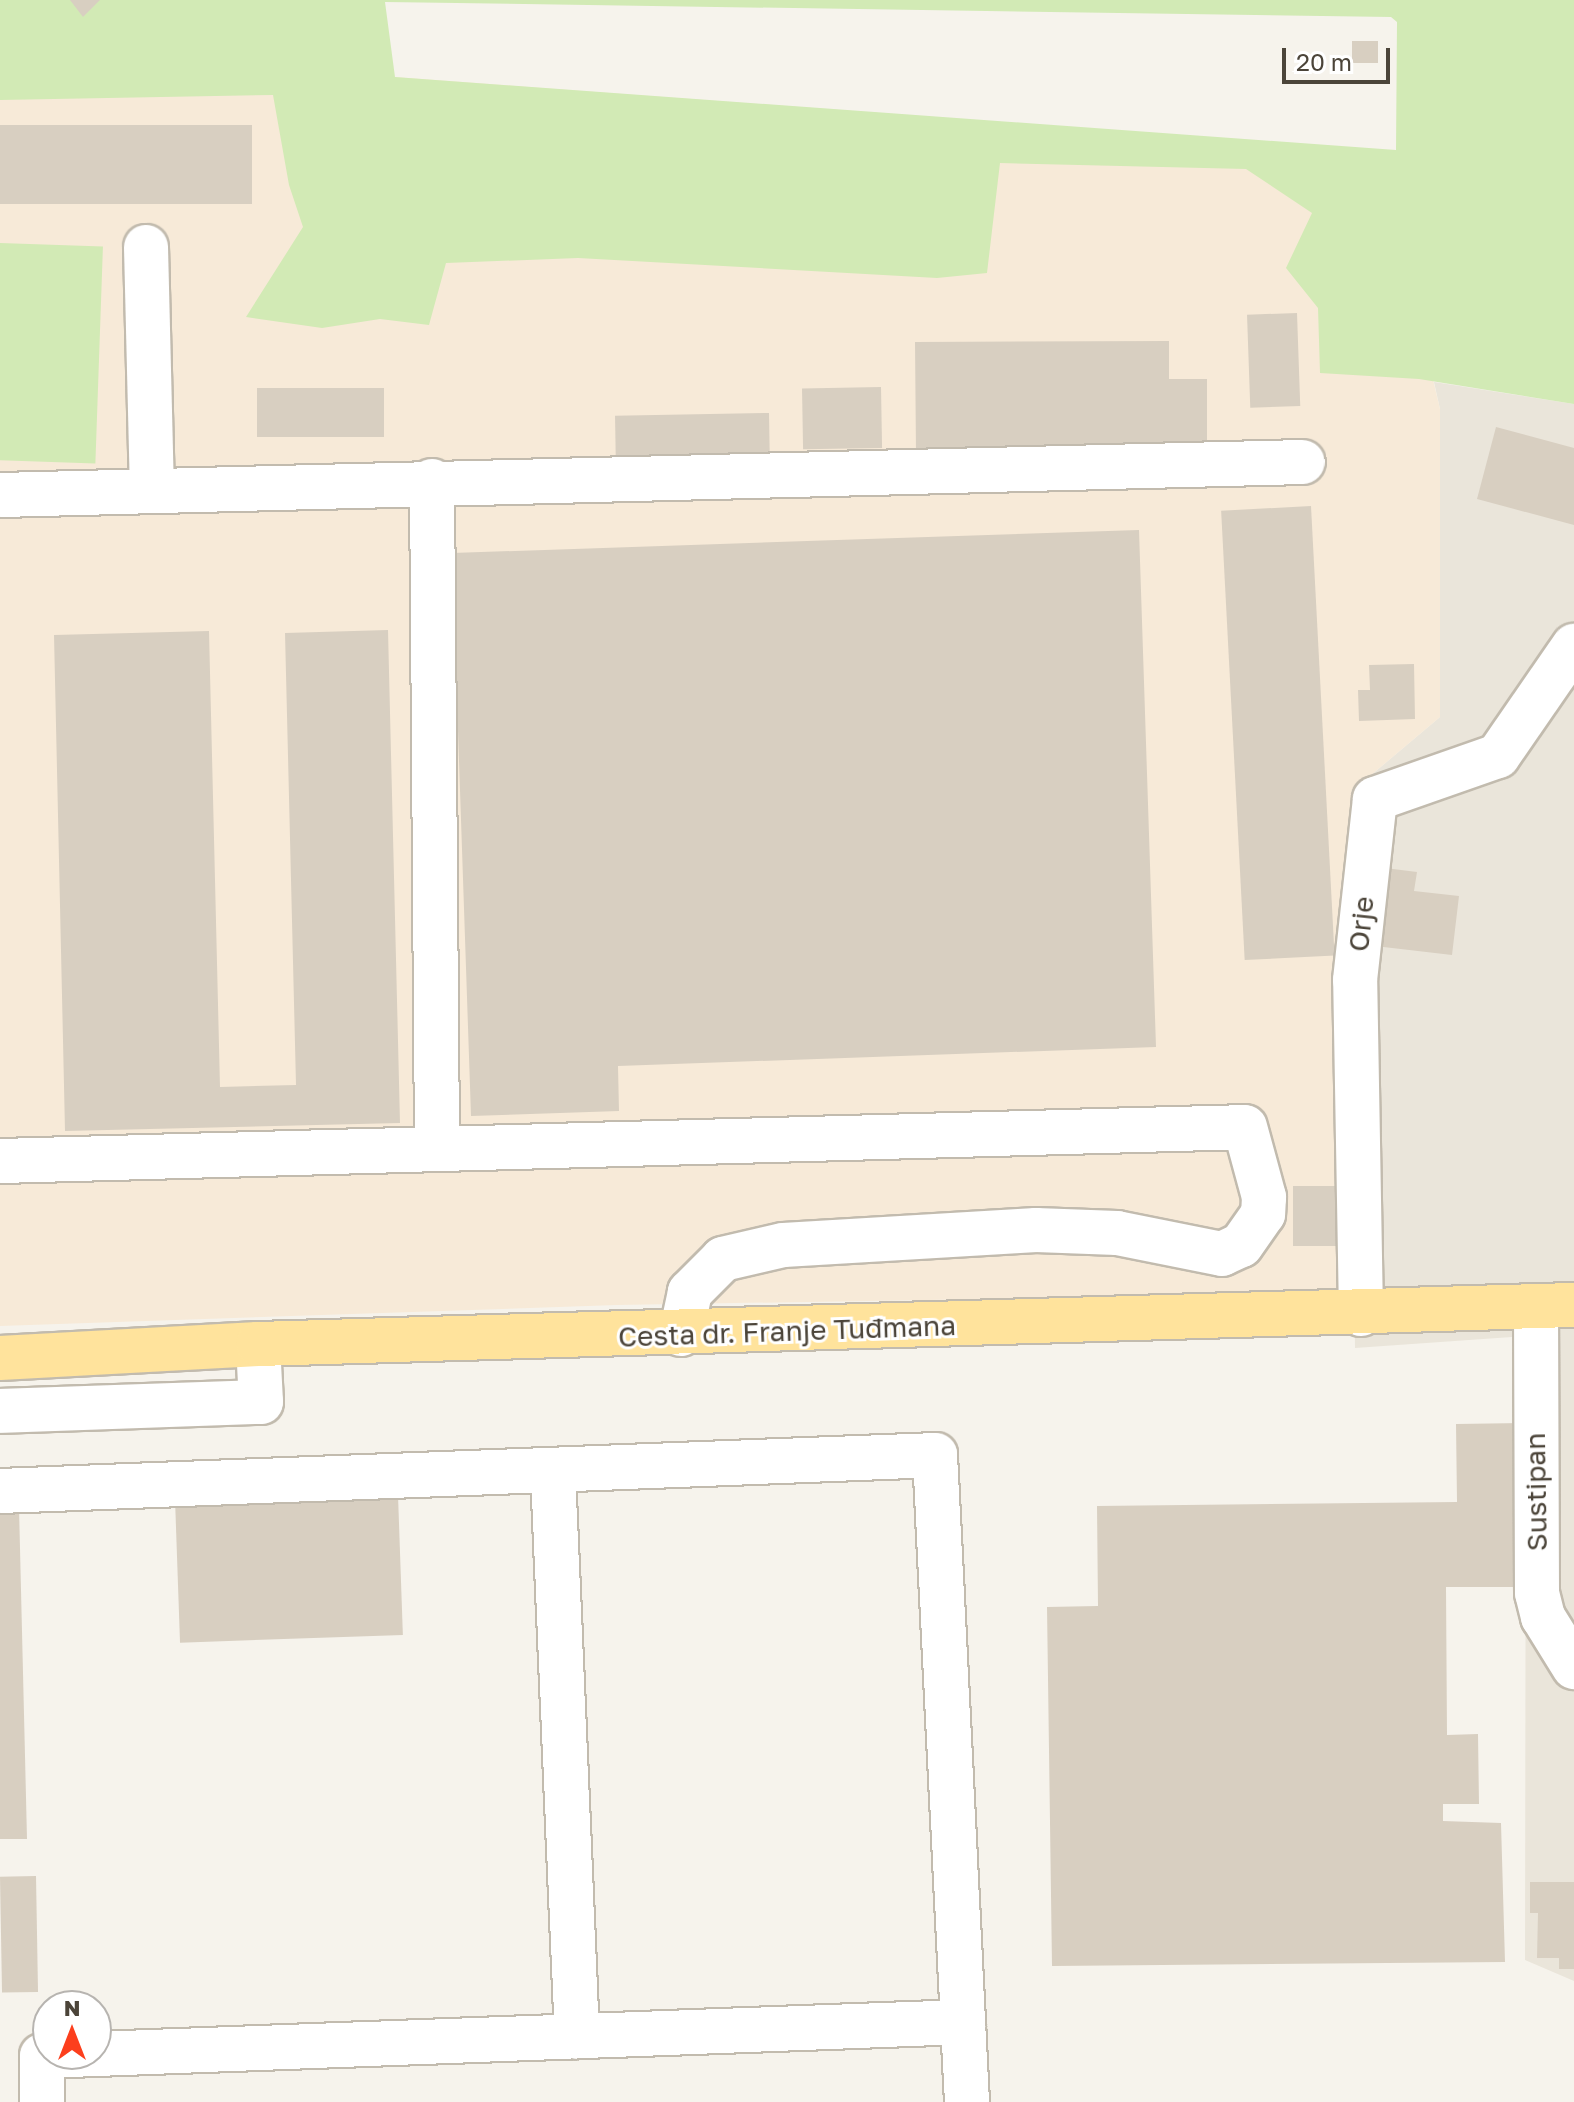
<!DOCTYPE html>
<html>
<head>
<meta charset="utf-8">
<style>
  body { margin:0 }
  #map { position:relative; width:1574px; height:2102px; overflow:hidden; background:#f6f3ec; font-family:"Golos Text",sans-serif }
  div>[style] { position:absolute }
  .residential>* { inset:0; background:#eae5da }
  .commercial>* { inset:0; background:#f7ead8 }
  .green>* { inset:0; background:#d2eab5; transform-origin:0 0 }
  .building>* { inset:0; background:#d8cfc1; transform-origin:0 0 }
  .roads { filter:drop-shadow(2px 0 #c2bbae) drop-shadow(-2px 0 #c2bbae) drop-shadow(0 2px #c2bbae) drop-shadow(0 -2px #c2bbae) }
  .minor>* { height:44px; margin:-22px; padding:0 22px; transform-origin:22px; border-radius:22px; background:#fff }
  .major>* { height:44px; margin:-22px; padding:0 22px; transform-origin:22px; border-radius:22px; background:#ffe39c }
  span { translate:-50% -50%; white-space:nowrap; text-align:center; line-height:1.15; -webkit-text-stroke:6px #fff; paint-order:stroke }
  .street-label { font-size:28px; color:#4b4439 }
  .north { position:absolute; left:32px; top:1990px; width:80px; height:80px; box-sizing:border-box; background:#fff; border:2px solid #b7b4b0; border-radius:50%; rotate:0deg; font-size:22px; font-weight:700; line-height:32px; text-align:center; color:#4b4439 }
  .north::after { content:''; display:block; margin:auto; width:28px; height:36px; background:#fc3f1d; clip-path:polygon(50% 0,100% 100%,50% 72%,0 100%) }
  .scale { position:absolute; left:1282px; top:48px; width:108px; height:36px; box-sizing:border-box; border:4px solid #4b4439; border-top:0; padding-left:10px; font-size:24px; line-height:28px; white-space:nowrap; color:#4b4439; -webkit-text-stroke:6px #fff; paint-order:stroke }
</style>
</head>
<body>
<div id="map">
  <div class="residential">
    <i style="clip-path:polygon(1434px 382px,1574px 404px,1574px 1981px,1525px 1960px,1526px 1336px,1355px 1348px,1348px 826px,1370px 776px,1440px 717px,1440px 409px)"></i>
  </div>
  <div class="commercial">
    <i style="clip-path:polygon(394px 77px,1378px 150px,1440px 409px,1440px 717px,1370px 776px,1348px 826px,1353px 1293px,617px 1305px,0 1326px,0 97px)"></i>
  </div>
  <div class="green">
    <i style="clip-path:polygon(evenodd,0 0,1574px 0,1574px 404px,1419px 379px,1320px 373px,1318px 308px,1286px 268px,1312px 213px,1246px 169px,1000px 163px,987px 273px,937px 278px,578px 258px,446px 263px,429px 325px,380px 319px,322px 328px,246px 317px,303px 227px,289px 185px,273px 95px,0 100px,0 0,385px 2px,1391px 17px,1397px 22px,1396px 150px,395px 77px,385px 2px)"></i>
    <i style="left:0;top:243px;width:103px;height:217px;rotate:2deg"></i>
  </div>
  <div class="building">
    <i style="clip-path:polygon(70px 0,100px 0,83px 17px)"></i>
    <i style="left:1352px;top:41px;width:26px;height:22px"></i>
    <i style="left:252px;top:125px;width:79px;height:252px;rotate:90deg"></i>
    <i style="left:1297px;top:313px;width:93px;height:50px;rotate:88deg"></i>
    <i style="clip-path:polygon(1169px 341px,1169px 379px,1207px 379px,1207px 453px,916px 454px,915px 342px)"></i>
    <i style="left:881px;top:387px;width:61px;height:79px;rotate:89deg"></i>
    <i style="left:384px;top:388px;width:49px;height:127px;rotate:90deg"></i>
    <i style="left:769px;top:413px;width:51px;height:154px;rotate:89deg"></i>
    <i style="clip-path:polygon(1496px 427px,1574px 448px,1574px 525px,1477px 499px)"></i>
    <i style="left:1311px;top:506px;width:450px;height:90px;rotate:87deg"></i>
    <i style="clip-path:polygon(1139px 530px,1156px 1047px,618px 1066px,619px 1111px,471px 1116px,452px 553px)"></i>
    <i style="clip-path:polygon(388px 630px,400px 1123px,65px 1131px,54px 635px,209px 631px,220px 1087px,296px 1085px,285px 633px)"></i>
    <i style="clip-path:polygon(1414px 664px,1415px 719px,1359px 721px,1358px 690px,1370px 690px,1369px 665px)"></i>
    <i style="clip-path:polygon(1385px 868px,1417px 872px,1414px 891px,1459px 896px,1452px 955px,1375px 946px)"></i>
    <i style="left:1293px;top:1186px;width:55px;height:60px"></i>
    <i style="clip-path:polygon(1523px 1423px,1525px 1587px,1446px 1587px,1447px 1735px,1478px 1734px,1479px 1804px,1443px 1804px,1443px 1821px,1501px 1823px,1505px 1962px,1052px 1966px,1047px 1607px,1098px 1606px,1097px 1506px,1457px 1502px,1456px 1424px)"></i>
    <i style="left:398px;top:1495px;width:140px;height:223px;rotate:88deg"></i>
    <i style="clip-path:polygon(19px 1507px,27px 1839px,0 1839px,0 1508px)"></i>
    <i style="left:36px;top:1876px;width:116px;height:36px;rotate:89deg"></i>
    <i style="clip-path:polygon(1530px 1882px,1574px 1882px,1574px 1969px,1559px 1969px,1559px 1958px,1537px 1958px,1538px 1913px,1530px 1913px)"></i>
  </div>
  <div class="roads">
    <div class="minor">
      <i style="left:146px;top:247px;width:243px;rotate:88.6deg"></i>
      <i style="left:432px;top:481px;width:668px;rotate:89.57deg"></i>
      <i style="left:0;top:495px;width:1303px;rotate:-1.45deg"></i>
      <i style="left:0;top:1161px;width:1245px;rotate:-1.56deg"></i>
      <i style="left:1245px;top:1127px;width:73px;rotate:74.8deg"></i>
      <i style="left:1264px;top:1197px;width:17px;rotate:93deg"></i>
      <i style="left:1263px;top:1214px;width:38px;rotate:125deg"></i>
      <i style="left:1241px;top:1245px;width:21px;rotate:155deg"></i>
      <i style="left:1222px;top:1254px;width:107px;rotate:-168.7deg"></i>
      <i style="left:1117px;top:1233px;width:81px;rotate:-177.9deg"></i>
      <i style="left:1036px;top:1230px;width:253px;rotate:176.6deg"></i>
      <i style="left:783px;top:1245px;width:62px;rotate:166.9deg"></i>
      <i style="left:723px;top:1259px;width:47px;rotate:135deg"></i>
      <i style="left:690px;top:1292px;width:43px;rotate:102.1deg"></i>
      <i style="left:1536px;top:1306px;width:287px;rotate:89.8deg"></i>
      <i style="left:1537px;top:1593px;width:25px;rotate:76deg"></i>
      <i style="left:1543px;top:1617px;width:59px;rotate:58.2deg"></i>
      <i style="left:1361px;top:1314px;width:334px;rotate:-91deg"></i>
      <i style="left:1355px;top:980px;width:182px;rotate:-83.7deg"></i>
      <i style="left:1375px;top:799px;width:130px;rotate:-19.3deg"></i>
      <i style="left:1498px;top:756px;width:134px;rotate:-55.4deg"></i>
      <i style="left:0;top:1411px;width:261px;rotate:-2deg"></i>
      <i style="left:261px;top:1402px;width:58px;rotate:-93deg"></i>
      <i style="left:553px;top:1473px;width:564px;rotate:87.56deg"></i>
      <i style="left:0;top:1491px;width:936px;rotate:-2.2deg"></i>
      <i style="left:935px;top:1455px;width:648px;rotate:87.17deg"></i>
      <i style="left:42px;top:2102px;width:46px;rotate:-90deg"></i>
      <i style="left:42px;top:2056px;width:922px;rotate:-2.11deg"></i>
    </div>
    <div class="major">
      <i style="left:0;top:1358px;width:258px;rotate:-3.1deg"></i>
      <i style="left:258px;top:1344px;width:1317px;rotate:-1.7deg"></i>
    </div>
  </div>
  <div class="street-label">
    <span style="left:1361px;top:924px;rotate:-84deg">Orje</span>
    <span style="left:787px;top:1331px;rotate:-2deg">Cesta dr. Franje Tuđmana</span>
    <span style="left:1536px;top:1492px;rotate:-91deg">Sustipan</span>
  </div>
  <div class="north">N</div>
  <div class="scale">20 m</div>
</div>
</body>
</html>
